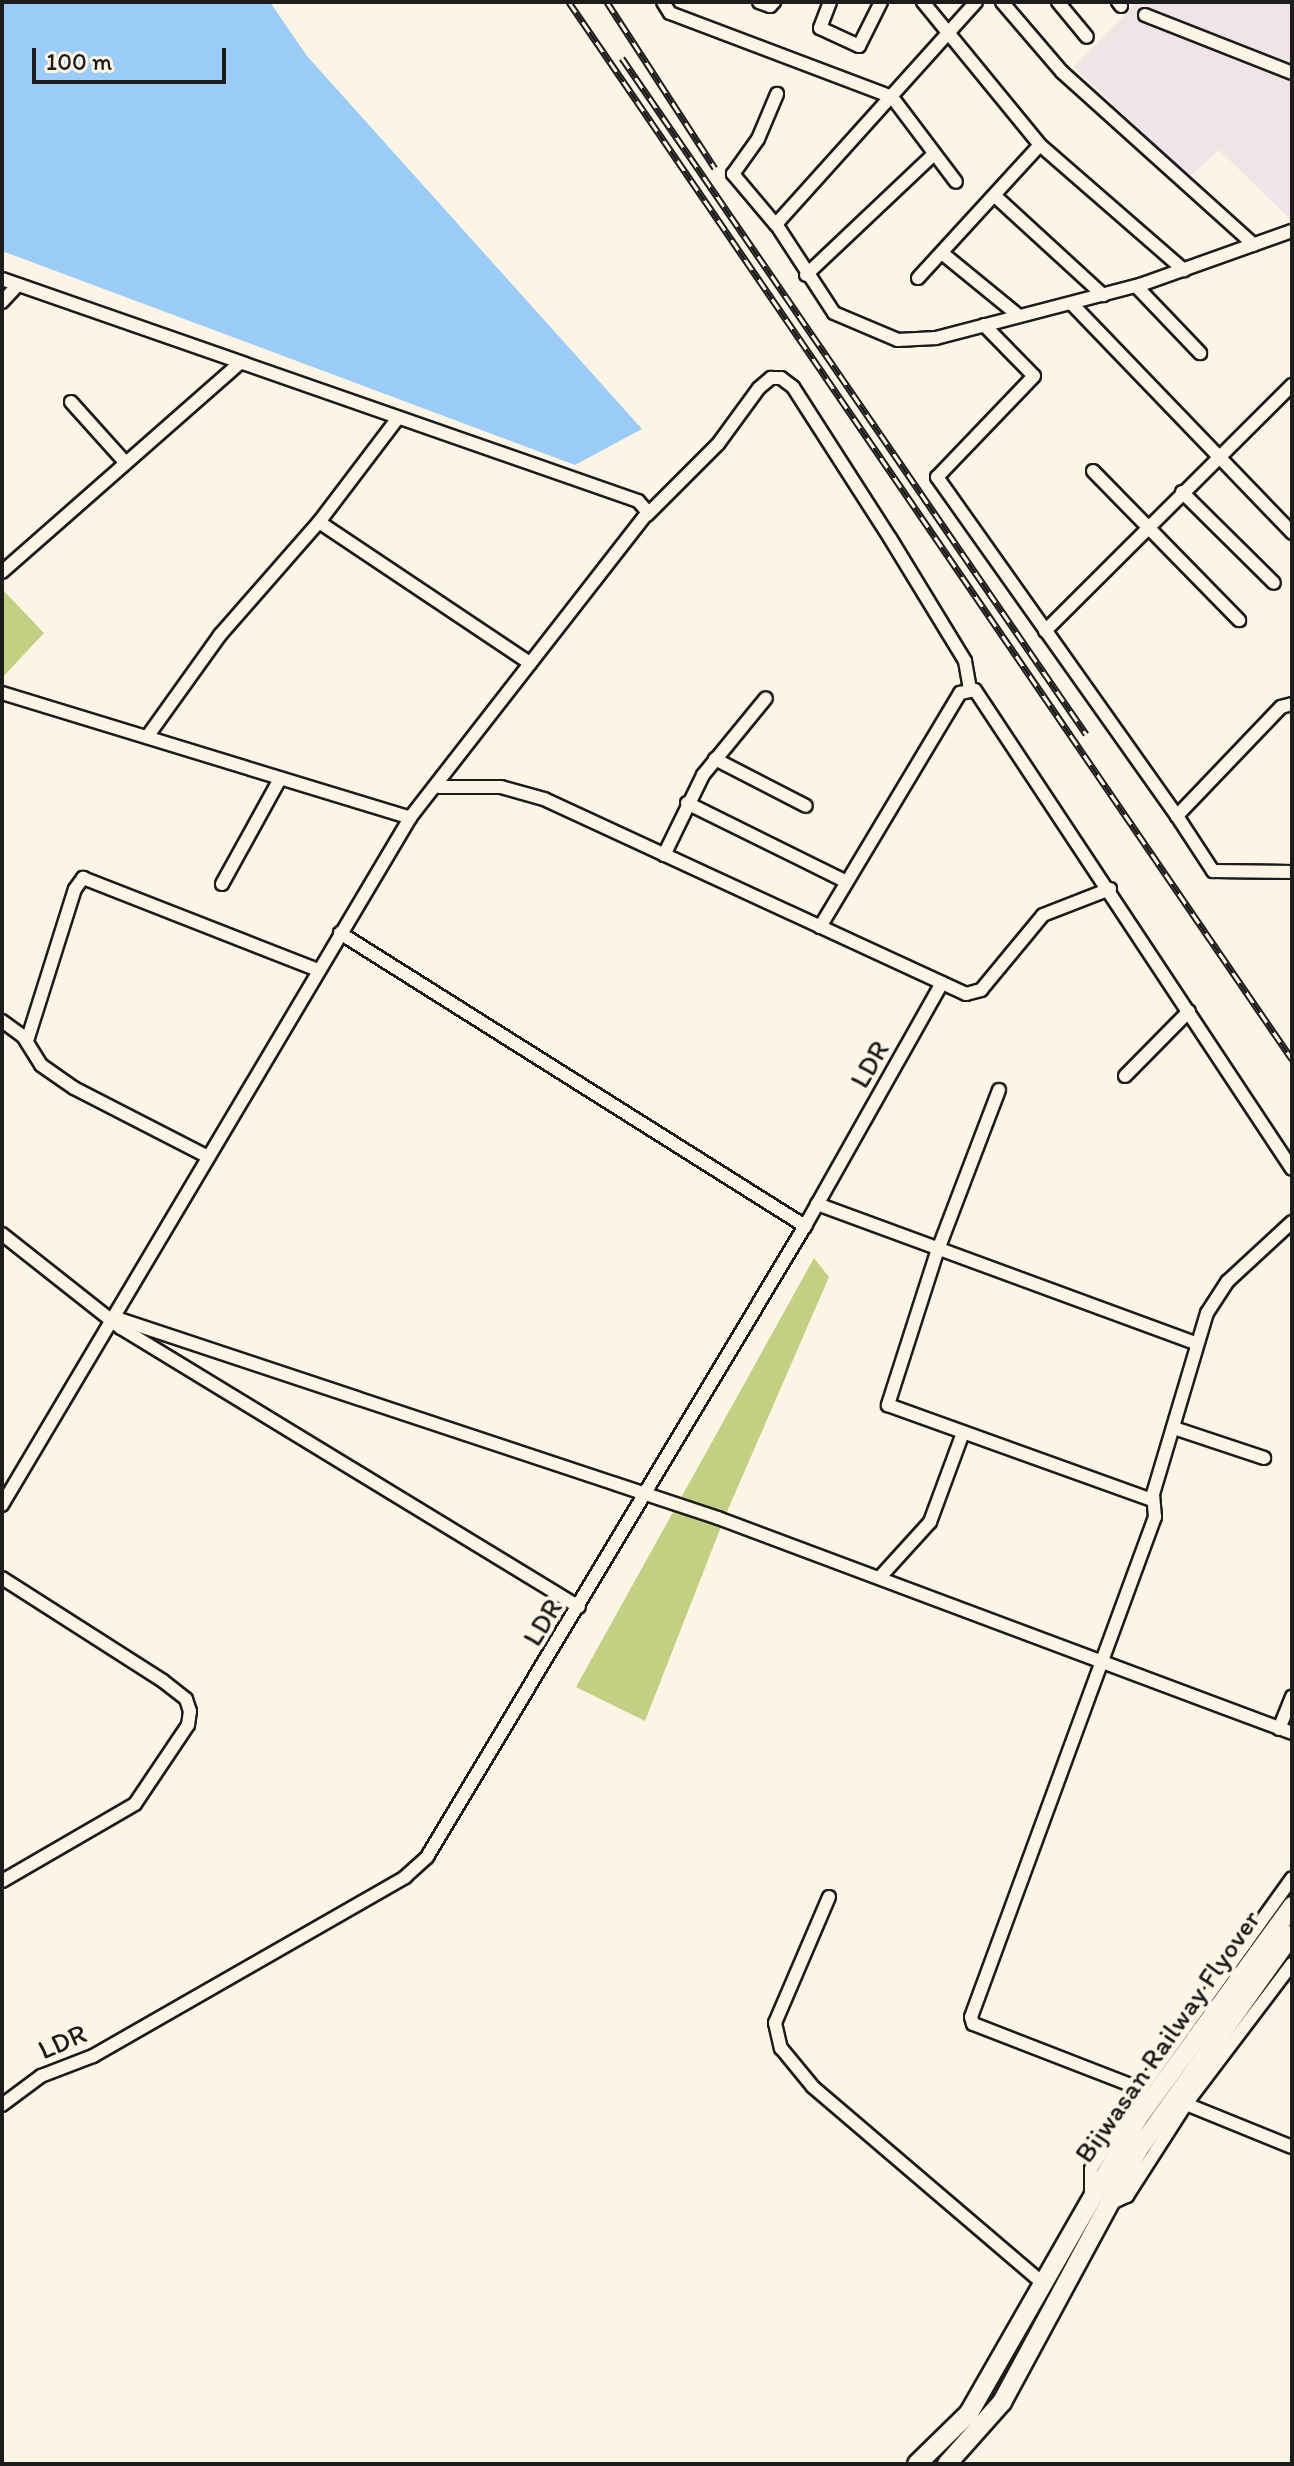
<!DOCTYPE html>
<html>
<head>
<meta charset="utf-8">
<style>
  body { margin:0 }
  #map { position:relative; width:1294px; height:2466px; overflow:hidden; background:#fcf5e5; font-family:Itim,sans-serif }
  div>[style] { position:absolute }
  .built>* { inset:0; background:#f1e4e6 }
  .green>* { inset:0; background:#c3d084 }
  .water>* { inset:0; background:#9bccf8 }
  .roads { filter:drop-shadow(2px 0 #1c1c1c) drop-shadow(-2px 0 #1c1c1c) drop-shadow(0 2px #1c1c1c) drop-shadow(0 -2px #1c1c1c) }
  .street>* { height:12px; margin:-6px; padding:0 6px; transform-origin:6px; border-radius:6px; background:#fcf5e5 }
  .secondary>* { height:18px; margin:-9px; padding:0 9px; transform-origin:9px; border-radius:9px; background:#fcf5e5 }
  .rail>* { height:7px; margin-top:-3.5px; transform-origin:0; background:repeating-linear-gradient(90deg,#fcf5e5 0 12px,#1c1c1c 0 24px); box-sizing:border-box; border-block:2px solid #1c1c1c }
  span { translate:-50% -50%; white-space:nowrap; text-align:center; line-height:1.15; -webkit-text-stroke:8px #fcf5e5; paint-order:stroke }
  .street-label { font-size:28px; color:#1c1c1c }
  .frame { position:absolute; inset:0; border:4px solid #1c1c1c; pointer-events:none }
  .scale { position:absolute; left:32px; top:48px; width:194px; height:36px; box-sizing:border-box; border:4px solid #1c1c1c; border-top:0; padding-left:10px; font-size:24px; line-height:28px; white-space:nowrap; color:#1c1c1c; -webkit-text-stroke:6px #fcf5e5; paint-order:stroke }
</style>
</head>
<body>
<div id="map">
  <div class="built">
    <i style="clip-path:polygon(1137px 2px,1292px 2px,1292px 221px,1219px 150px,1189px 177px,1074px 67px)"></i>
  </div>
  <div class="green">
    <i style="clip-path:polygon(2px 589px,44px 633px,2px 678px)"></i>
    <i style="clip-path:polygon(814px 1258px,829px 1277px,726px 1514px,645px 1721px,576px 1687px)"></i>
  </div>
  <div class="water">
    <i style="clip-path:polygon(2px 2px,270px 2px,307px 56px,642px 429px,575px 465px,2px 251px)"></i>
  </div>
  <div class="roads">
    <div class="street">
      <i style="left:663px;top:2px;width:13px;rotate:58deg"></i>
      <i style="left:670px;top:13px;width:237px;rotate:20.7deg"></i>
      <i style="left:892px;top:97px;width:106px;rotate:53deg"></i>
      <i style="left:759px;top:2px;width:12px;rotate:20deg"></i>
      <i style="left:770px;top:6px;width:6px;rotate:-45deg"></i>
      <i style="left:830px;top:2px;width:28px;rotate:111deg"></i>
      <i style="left:820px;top:28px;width:43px;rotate:24.8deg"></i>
      <i style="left:859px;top:46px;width:49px;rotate:-63.4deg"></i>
      <i style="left:923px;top:2px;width:185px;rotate:50.7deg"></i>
      <i style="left:1040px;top:145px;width:191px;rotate:41deg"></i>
      <i style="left:976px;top:2px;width:299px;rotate:132deg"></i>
      <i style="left:776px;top:224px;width:106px;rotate:56.9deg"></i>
      <i style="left:834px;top:313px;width:69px;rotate:22.9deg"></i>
      <i style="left:898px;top:340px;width:38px;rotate:-3deg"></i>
      <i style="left:936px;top:338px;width:211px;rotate:-14.6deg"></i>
      <i style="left:1140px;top:285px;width:161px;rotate:-19.6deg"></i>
      <i style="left:1002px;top:2px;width:92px;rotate:49.4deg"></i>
      <i style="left:1062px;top:72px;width:258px;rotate:42deg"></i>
      <i style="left:1058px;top:2px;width:45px;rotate:50.4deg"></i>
      <i style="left:1118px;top:2px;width:5px;rotate:53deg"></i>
      <i style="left:1145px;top:15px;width:158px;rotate:21.5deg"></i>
      <i style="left:995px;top:196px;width:147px;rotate:42.5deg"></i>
      <i style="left:776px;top:225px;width:67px;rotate:-130.1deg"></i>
      <i style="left:733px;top:174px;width:43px;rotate:-54.5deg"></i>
      <i style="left:758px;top:139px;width:49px;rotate:-67.1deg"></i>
      <i style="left:942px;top:253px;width:99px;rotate:39.3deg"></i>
      <i style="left:806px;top:275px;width:176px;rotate:-43.4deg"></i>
      <i style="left:918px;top:278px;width:180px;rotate:-47.5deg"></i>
      <i style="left:2px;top:279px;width:674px;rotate:19.24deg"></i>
      <i style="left:638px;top:501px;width:15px;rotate:48deg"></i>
      <i style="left:648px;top:512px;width:388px;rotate:127.9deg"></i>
      <i style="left:410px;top:818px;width:799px;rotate:120.71deg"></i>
      <i style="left:1136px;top:286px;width:93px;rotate:46.3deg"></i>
      <i style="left:2px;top:302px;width:23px;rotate:-47deg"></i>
      <i style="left:1072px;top:304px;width:318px;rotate:46.1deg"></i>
      <i style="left:984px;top:325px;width:71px;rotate:45.6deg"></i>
      <i style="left:1034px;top:376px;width:140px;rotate:133.8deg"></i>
      <i style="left:937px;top:477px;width:415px;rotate:54.7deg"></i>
      <i style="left:71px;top:402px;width:78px;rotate:48.1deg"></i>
      <i style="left:1093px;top:471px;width:209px;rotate:45.6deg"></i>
      <i style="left:1182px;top:492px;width:129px;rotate:44.7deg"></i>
      <i style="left:647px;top:515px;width:100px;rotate:-45deg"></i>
      <i style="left:718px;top:444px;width:69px;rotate:-53.8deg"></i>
      <i style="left:759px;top:388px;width:16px;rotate:-40deg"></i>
      <i style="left:771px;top:378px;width:10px"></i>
      <i style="left:781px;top:378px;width:15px;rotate:37deg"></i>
      <i style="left:793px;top:387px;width:179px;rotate:57.3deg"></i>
      <i style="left:890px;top:538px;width:144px;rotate:58.6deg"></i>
      <i style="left:965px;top:661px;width:27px;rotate:80deg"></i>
      <i style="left:319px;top:522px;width:254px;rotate:33.8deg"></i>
      <i style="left:2px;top:572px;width:317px;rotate:-41.3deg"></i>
      <i style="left:1045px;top:631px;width:349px;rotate:-44.9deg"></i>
      <i style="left:2px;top:693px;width:427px;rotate:17deg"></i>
      <i style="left:1292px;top:704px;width:11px;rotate:165deg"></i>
      <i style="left:1281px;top:707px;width:151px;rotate:133.7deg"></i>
      <i style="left:1177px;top:816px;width:66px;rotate:56.8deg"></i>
      <i style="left:1213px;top:871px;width:79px;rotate:0.7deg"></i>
      <i style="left:147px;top:737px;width:125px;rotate:-54.4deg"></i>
      <i style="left:220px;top:635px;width:150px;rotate:-48.8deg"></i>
      <i style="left:319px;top:522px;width:131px;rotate:-52.8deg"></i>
      <i style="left:715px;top:759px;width:102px;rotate:27.3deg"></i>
      <i style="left:439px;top:787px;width:62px"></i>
      <i style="left:501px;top:787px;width:45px;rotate:15.6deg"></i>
      <i style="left:544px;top:799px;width:465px;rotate:24.8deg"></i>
      <i style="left:966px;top:994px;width:16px;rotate:-15deg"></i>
      <i style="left:981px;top:990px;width:97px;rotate:-50.4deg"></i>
      <i style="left:1043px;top:915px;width:72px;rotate:-21.2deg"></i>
      <i style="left:687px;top:803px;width:178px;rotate:26.3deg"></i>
      <i style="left:664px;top:855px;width:89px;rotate:-64deg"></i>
      <i style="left:703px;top:775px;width:99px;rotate:-50.7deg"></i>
      <i style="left:222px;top:884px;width:120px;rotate:-61.1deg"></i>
      <i style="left:820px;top:927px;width:273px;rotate:-59.1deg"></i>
      <i style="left:960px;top:693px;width:15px;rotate:-11deg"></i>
      <i style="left:975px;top:690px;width:574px;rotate:56.5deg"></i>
      <i style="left:340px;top:933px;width:550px;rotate:32.22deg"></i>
      <i style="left:2px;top:1021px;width:26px;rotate:36deg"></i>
      <i style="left:23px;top:1036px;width:34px;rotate:58deg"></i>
      <i style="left:41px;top:1065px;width:40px;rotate:34.9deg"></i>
      <i style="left:74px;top:1088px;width:151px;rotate:27.2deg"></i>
      <i style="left:27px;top:1041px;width:159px;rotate:-72.5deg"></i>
      <i style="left:75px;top:889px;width:14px;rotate:-54deg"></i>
      <i style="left:83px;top:878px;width:252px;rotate:21.4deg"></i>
      <i style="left:1125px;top:1076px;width:91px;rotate:-45.4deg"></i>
      <i style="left:999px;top:1090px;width:173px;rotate:110.9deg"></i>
      <i style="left:937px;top:1252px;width:161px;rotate:107.8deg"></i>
      <i style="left:888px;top:1405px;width:281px;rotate:19.8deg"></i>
      <i style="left:817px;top:1204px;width:403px;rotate:20.2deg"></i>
      <i style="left:2px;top:1234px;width:152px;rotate:38.3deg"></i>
      <i style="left:121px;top:1328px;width:536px;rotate:31.35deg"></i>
      <i style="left:113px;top:1317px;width:638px;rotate:18.38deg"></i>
      <i style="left:718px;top:1518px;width:613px;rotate:20.53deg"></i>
      <i style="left:1174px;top:1428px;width:95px;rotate:18.4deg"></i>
      <i style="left:881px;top:1576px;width:73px;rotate:-47.8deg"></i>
      <i style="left:930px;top:1522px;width:95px;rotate:-69.7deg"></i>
      <i style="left:2px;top:1578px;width:191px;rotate:32.6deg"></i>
      <i style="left:163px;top:1681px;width:29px;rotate:38deg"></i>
      <i style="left:186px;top:1699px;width:13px;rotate:72deg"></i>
      <i style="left:190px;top:1711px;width:14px;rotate:98deg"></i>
      <i style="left:188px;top:1725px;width:95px;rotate:123.9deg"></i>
      <i style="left:135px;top:1804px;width:154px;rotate:149.9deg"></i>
      <i style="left:1279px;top:1729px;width:35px;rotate:-68deg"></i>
      <i style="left:829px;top:1897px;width:137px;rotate:113.2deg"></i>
      <i style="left:775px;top:2023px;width:26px;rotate:77deg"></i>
      <i style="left:781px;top:2048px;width:50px;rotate:50.6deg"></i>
      <i style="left:813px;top:2087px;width:304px;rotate:40.5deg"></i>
      <i style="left:1141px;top:2089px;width:180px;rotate:-158.8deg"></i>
      <i style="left:973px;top:2024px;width:7px;rotate:-106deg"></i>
      <i style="left:971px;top:2017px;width:533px;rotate:-69.8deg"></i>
      <i style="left:1155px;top:1517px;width:23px;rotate:-95deg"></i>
      <i style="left:1153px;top:1494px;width:189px;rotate:-73.4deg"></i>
      <i style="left:1207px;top:1313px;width:38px;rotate:-57deg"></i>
      <i style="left:1228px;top:1281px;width:87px;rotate:-42.7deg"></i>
      <i style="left:1186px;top:2104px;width:114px;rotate:22.1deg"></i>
      <i style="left:2px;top:2105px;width:49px;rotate:-36.6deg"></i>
      <i style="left:41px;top:2076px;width:56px;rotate:-21deg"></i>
      <i style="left:93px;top:2056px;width:360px;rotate:-29.8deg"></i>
      <i style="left:405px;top:1877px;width:30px;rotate:-42deg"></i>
      <i style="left:427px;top:1857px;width:736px;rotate:-59.08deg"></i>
      <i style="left:805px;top:1226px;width:279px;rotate:-60.6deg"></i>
      <i style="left:1091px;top:2195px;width:26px;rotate:-90deg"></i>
      <i style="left:1091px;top:2169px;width:94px;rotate:-58deg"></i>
      <i style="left:1141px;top:2089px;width:259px;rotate:-54.4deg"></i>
      <i style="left:1109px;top:2204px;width:20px;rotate:-24deg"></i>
      <i style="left:1127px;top:2196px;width:109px;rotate:-57.3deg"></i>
      <i style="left:1186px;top:2104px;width:176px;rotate:-52.9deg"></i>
    </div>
    <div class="secondary">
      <i style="left:917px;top:2464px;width:73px;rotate:-44.4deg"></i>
      <i style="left:969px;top:2413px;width:336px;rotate:-60.2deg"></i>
      <i style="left:1136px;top:2121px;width:266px;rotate:-54deg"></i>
      <i style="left:947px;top:2464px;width:83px;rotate:-48.4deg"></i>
      <i style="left:1002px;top:2402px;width:286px;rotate:-61.6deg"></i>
      <i style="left:1138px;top:2150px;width:265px;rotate:-54.5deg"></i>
    </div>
  </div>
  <div class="rail">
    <i style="left:569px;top:2px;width:1281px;rotate:55.63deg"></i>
    <i style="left:607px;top:2px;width:198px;rotate:57deg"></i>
    <i style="left:622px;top:58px;width:820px;rotate:55.53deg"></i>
  </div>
  <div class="street-label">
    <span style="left:869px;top:1064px;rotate:-60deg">LDR</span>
    <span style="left:542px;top:1622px;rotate:-59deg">LDR</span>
    <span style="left:1167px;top:2036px;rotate:-55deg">Bijwasan Railway Flyover</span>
    <span style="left:62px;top:2041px;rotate:-24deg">LDR</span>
  </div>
  <div class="frame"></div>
  <div class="scale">100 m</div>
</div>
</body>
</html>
